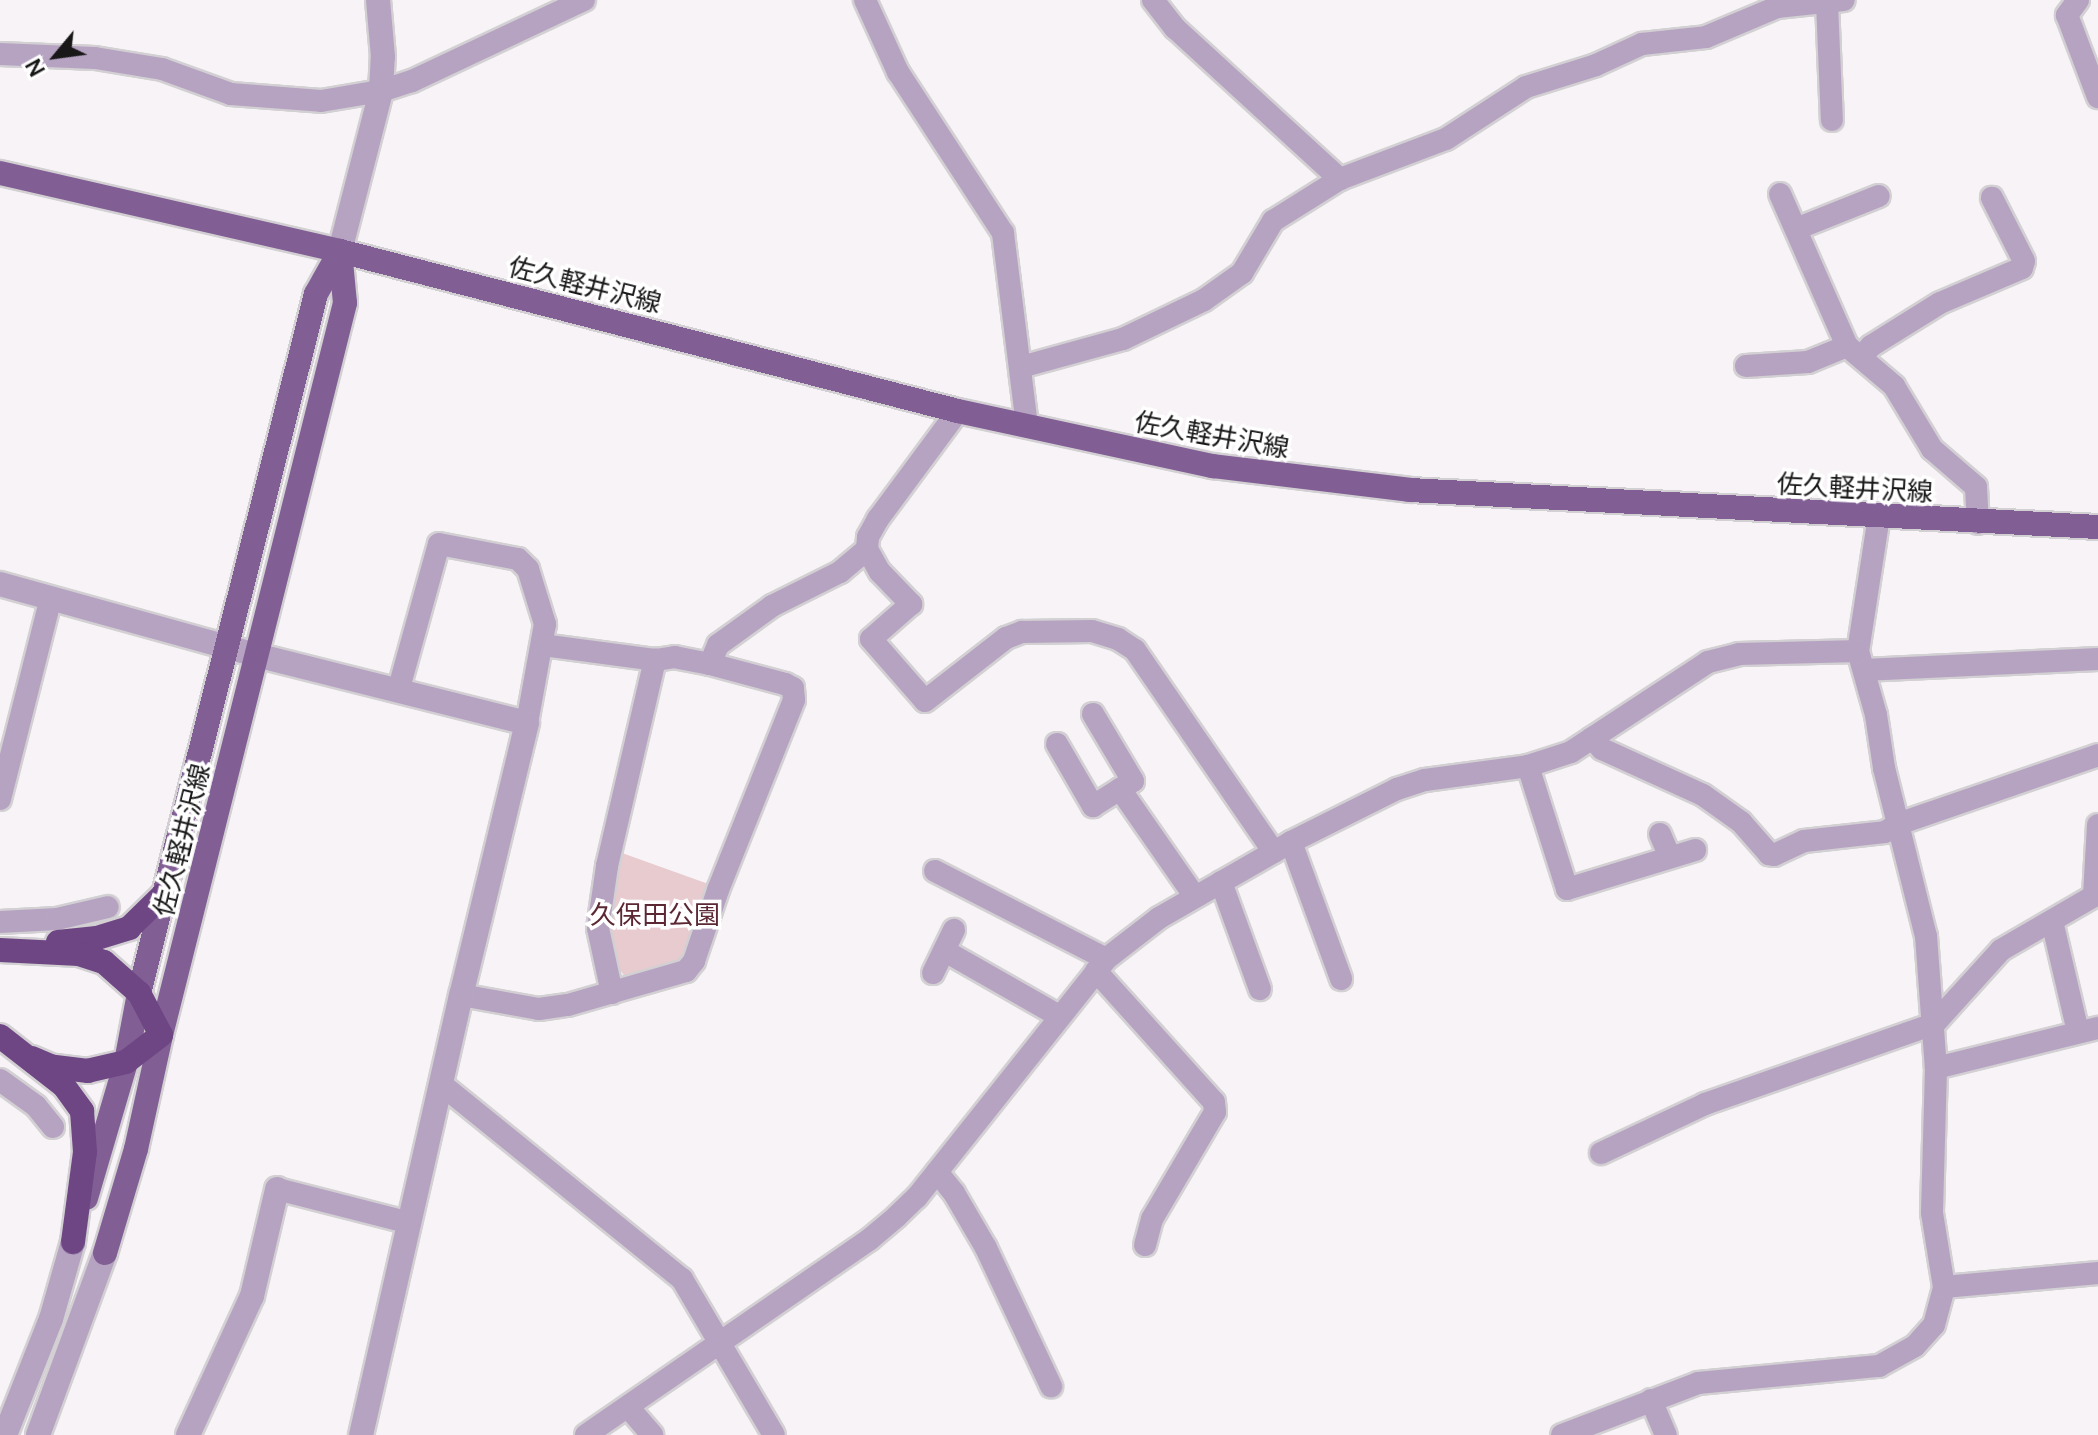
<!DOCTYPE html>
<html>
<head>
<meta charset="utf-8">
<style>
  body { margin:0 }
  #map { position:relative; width:2098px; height:1435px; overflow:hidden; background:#f7f3f6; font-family:Manrope,"Noto Sans JP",sans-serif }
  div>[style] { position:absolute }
  .green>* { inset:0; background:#e7cbcf }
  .roads { filter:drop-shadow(2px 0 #d3d0d3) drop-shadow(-2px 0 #d3d0d3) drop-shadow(0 2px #d3d0d3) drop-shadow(0 -2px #d3d0d3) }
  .minor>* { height:22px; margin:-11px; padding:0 11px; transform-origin:11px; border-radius:11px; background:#b6a3c2 }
  .tertiary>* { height:24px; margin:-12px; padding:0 12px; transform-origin:12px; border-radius:12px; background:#b6a3c2 }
  .primary>* { height:24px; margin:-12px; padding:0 12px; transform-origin:12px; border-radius:12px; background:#815f95 }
  .motorway>* { height:24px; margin:-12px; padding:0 12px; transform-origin:12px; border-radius:12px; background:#6e4684 }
  span { translate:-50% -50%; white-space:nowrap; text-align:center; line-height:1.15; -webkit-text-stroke:7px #fff; paint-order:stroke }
  .street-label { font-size:26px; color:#191819 }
  .park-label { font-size:26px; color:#5b2834 }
  .north { position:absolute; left:16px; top:16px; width:80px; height:80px; -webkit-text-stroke:6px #fff; paint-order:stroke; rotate:241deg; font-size:22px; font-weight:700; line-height:32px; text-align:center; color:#191819 }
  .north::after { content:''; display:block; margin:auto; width:28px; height:36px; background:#191819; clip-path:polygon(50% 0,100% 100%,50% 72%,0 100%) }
</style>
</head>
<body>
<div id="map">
  <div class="green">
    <i style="clip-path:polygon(622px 853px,714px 886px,683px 965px,628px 981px,615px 963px,608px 920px)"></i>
  </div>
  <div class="roads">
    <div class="minor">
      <i style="left:865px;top:0;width:79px;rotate:65.4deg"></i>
      <i style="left:898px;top:72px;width:192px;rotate:56.9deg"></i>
      <i style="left:1003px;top:233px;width:195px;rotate:82.9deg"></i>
      <i style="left:1153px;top:0;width:36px;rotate:52deg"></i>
      <i style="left:1175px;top:28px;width:224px;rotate:42.5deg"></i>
      <i style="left:2078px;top:0;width:19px;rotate:126deg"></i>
      <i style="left:2067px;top:15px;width:88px;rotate:69.3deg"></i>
      <i style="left:1827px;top:3px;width:117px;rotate:87.6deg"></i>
      <i style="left:0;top:54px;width:95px;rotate:2.4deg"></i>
      <i style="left:95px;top:58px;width:68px;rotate:9.3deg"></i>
      <i style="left:162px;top:69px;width:73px;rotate:19.9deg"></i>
      <i style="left:231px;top:94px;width:90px;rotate:4.4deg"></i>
      <i style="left:321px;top:101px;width:61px;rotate:-9.5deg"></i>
      <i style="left:381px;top:91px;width:33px;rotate:-18deg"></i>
      <i style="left:412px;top:81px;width:190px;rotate:-25.2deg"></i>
      <i style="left:1780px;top:194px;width:166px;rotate:66.2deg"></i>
      <i style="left:1796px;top:229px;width:89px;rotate:-21.7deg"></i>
      <i style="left:1862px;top:356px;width:13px;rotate:-48deg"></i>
      <i style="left:1871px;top:346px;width:81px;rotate:-31.9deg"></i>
      <i style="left:1940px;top:303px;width:89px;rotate:-23.1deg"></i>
      <i style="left:2022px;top:268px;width:7px;rotate:-74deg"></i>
      <i style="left:2024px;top:261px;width:71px;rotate:-116.9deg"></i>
      <i style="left:1746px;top:366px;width:62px;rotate:-3.7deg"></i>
      <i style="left:1808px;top:362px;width:42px;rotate:-22.3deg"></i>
      <i style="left:1847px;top:346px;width:62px;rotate:40.4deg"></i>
      <i style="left:1894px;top:386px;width:74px;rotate:58.9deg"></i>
      <i style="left:1932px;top:449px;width:58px;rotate:40.8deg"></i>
      <i style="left:1976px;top:487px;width:36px;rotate:87deg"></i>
      <i style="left:1021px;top:367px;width:106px;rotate:-15.4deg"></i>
      <i style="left:1123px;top:339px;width:90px;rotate:-25.7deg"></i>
      <i style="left:1204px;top:300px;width:47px;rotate:-35.4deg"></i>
      <i style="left:1242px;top:273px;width:61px;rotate:-59.2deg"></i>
      <i style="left:1273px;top:221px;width:79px;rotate:-32.1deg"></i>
      <i style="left:1340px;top:179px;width:113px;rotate:-20.7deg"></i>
      <i style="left:1446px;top:139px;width:95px;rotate:-33deg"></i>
      <i style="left:1526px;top:87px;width:73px;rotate:-17.4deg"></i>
      <i style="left:1596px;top:65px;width:51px;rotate:-24.5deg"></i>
      <i style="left:1642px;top:44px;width:64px;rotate:-6.2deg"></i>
      <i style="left:1706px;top:37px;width:77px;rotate:-22.9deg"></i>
      <i style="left:1777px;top:7px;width:67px;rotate:-6deg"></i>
      <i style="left:1879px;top:516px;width:137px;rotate:98.8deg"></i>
      <i style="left:1858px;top:651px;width:66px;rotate:74.3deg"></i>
      <i style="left:1876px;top:715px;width:54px;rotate:81.4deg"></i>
      <i style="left:1884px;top:768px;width:173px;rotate:76deg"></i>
      <i style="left:1926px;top:936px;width:132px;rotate:85.7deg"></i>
      <i style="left:1936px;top:1068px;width:145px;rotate:91.6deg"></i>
      <i style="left:1932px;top:1213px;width:75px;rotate:80.8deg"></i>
      <i style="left:867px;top:549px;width:26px;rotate:61deg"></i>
      <i style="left:880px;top:572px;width:45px;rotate:45.9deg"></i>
      <i style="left:911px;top:604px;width:53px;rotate:138.8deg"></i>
      <i style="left:871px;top:639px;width:82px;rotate:48.9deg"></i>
      <i style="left:925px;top:701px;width:103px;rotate:-37.9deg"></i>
      <i style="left:1006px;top:638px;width:17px;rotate:-21deg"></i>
      <i style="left:1022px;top:632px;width:70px;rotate:-0.8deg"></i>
      <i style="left:1092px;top:631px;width:27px;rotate:17deg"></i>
      <i style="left:1118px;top:639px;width:20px;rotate:33deg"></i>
      <i style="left:1135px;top:650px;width:245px;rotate:55.5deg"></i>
      <i style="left:710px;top:664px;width:21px;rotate:-67deg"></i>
      <i style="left:718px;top:645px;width:67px;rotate:-35.8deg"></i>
      <i style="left:772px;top:606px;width:76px;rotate:-26.6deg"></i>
      <i style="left:840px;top:572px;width:35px;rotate:-40deg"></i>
      <i style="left:867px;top:549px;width:12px;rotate:-85deg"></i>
      <i style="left:868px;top:537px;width:21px;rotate:-61deg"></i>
      <i style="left:878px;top:519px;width:134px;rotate:-53.5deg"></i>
      <i style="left:1864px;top:670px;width:234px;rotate:-2.7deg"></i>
      <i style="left:399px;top:688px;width:149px;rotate:-74.5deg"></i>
      <i style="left:439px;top:544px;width:80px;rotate:10.8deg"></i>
      <i style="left:518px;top:559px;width:14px;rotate:45deg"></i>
      <i style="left:528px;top:569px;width:58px;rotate:72.8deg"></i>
      <i style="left:545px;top:624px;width:101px;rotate:100.3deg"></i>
      <i style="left:1093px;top:714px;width:78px;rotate:59.2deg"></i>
      <i style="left:1133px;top:781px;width:15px;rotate:148deg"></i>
      <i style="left:1592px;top:738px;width:15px;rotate:48deg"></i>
      <i style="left:1602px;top:749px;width:111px;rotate:24.5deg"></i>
      <i style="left:1703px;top:795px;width:47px;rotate:35.4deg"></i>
      <i style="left:1741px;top:822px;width:43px;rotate:48.8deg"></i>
      <i style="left:1769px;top:854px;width:5px;rotate:11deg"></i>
      <i style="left:1774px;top:855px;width:33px;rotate:-25deg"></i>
      <i style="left:1804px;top:841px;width:81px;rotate:-6.3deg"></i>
      <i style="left:1885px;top:832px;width:15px;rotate:-32deg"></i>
      <i style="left:1898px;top:824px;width:212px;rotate:-19deg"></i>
      <i style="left:1057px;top:744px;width:72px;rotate:59.9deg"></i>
      <i style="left:1093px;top:806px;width:32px;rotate:-32deg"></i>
      <i style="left:1120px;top:789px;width:131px;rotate:55.2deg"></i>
      <i style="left:1528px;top:766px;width:129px;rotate:72.4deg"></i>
      <i style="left:1567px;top:889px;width:134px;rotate:-16.9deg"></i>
      <i style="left:0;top:799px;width:207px;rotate:-75.8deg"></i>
      <i style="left:1660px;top:834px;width:25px;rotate:67deg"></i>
      <i style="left:1291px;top:842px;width:146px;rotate:69.9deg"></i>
      <i style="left:935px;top:871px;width:192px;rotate:27.2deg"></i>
      <i style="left:1221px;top:882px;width:114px;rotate:70deg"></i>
      <i style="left:2052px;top:921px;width:114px;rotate:76.8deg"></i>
      <i style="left:0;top:922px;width:57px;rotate:-3deg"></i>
      <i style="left:57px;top:919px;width:52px;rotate:-13.2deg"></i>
      <i style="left:945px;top:951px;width:131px;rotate:29.7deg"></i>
      <i style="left:1096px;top:971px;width:176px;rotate:48deg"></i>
      <i style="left:1214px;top:1102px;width:10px;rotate:84deg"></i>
      <i style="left:1215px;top:1112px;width:124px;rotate:120.5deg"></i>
      <i style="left:1152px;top:1219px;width:27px;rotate:105deg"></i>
      <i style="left:933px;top:973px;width:48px;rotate:-64deg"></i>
      <i style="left:612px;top:993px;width:66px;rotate:-102.2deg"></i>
      <i style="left:598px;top:928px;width:63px;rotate:-81.7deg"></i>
      <i style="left:607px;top:866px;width:212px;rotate:-76.9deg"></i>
      <i style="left:461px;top:995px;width:79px;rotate:10.2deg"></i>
      <i style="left:539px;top:1009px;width:29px;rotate:-8deg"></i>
      <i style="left:568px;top:1005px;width:123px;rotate:-16.1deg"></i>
      <i style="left:686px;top:971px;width:13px;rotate:-51deg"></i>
      <i style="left:694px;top:961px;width:75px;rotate:-71.3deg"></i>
      <i style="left:718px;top:890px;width:205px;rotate:-68.2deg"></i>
      <i style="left:794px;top:700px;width:12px;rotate:-95deg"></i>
      <i style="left:793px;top:688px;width:9px;rotate:-153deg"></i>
      <i style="left:785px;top:684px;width:78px;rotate:-165.1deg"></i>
      <i style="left:710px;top:664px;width:36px;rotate:-169deg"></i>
      <i style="left:675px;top:657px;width:20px;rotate:171deg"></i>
      <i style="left:655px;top:660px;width:113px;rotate:-172.4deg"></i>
      <i style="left:1936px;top:1068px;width:167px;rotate:-13.9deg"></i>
      <i style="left:0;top:1080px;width:44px;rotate:35.8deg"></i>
      <i style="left:36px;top:1106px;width:27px;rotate:51deg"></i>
      <i style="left:441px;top:1084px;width:310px;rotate:39deg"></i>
      <i style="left:682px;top:1279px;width:181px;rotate:59.5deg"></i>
      <i style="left:1601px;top:1153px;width:115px;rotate:-25.2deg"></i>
      <i style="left:1705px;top:1104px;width:243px;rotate:-19.3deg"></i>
      <i style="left:1934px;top:1024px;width:100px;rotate:-47.8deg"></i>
      <i style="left:2001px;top:950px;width:108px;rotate:-30.1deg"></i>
      <i style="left:2094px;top:896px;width:71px;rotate:-86.8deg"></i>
      <i style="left:937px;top:1172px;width:27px;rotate:51deg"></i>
      <i style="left:954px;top:1193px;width:64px;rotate:59.8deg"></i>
      <i style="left:986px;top:1248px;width:153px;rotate:64.8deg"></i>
      <i style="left:277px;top:1189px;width:137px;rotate:14.3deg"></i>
      <i style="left:1651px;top:1400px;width:38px;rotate:67deg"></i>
      <i style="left:628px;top:1407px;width:37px;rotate:49deg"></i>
      <i style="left:586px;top:1435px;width:345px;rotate:-34.6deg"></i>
      <i style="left:870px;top:1239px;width:34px;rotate:-40deg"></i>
      <i style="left:896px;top:1217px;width:29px;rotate:-44deg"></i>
      <i style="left:917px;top:1197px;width:304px;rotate:-51.5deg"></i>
      <i style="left:1106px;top:959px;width:67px;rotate:-37.7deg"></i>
      <i style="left:1159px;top:918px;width:152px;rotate:-29.9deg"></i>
      <i style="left:1291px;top:842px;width:119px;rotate:-26.6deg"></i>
      <i style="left:1397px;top:789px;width:29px;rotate:-18deg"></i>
      <i style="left:1425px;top:780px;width:104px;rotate:-7.7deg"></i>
      <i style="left:1528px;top:766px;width:45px;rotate:-18deg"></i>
      <i style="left:1571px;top:752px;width:164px;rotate:-33.3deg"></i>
      <i style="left:1708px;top:662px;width:32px;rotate:-14deg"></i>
      <i style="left:1739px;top:654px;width:119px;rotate:-1.4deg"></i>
      <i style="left:1562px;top:1435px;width:146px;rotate:-20.9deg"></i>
      <i style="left:1698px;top:1383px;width:182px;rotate:-5.4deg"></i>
      <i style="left:1879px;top:1366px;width:41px;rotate:-29.1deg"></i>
      <i style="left:1915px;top:1346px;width:28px;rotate:-48deg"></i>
      <i style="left:1934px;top:1325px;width:39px;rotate:-75deg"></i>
      <i style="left:1944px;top:1287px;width:155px;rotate:-5.2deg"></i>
    </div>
    <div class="tertiary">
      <i style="left:340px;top:251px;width:165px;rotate:-75.6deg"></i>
      <i style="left:381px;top:91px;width:34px;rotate:-87deg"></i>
      <i style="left:383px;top:57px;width:57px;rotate:-95deg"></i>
      <i style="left:0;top:584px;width:266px;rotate:15.5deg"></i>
      <i style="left:256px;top:655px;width:279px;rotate:14.1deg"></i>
      <i style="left:527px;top:723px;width:280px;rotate:103.6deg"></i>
      <i style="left:461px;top:995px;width:451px;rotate:102.8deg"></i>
      <i style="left:5px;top:1435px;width:125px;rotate:-68.4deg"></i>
      <i style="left:51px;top:1319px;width:80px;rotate:-74.1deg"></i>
      <i style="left:38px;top:1435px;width:194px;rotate:-69.8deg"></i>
      <i style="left:188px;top:1435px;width:153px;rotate:-65.3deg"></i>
      <i style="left:252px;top:1296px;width:110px;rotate:-76.8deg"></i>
    </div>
    <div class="primary">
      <i style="left:0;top:173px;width:349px;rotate:12.9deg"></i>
      <i style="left:340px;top:251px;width:638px;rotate:14.52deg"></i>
      <i style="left:958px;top:411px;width:261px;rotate:12.2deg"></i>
      <i style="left:1213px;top:466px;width:198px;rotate:6.9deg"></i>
      <i style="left:1410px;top:490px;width:689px;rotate:3.08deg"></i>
      <i style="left:86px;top:1198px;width:142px;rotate:-73.6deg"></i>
      <i style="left:126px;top:1062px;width:70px;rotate:-79.3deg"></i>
      <i style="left:139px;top:993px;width:721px;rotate:-75.79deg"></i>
      <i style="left:316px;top:294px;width:49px;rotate:-60.8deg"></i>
      <i style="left:105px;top:1253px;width:109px;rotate:-73.4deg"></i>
      <i style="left:136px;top:1149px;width:117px;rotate:-77.6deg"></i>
      <i style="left:161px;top:1035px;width:755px;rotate:-75.89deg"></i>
      <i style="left:345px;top:303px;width:52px;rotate:-95.5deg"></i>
    </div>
    <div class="motorway">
      <i style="left:58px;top:942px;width:39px;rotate:-6deg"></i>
      <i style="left:97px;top:938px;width:34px;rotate:-17deg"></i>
      <i style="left:129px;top:928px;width:50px;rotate:-44.2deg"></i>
      <i style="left:0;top:950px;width:79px;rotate:2.9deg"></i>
      <i style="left:79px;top:954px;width:26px;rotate:18deg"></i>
      <i style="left:104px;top:962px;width:47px;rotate:41.5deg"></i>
      <i style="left:139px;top:993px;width:47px;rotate:62.4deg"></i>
      <i style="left:161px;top:1035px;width:44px;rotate:142.4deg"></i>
      <i style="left:126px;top:1062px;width:39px;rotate:167deg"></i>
      <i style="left:88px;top:1071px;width:35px;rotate:-173deg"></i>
      <i style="left:53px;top:1067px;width:23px;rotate:-157deg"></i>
      <i style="left:0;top:1036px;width:81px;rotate:38deg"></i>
      <i style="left:64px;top:1086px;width:31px;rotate:54deg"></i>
      <i style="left:82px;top:1111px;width:41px;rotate:85.8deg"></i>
      <i style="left:85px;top:1152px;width:91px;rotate:97.6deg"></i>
    </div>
  </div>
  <div class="street-label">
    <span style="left:585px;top:285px;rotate:14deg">佐久軽井沢線</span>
    <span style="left:1212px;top:435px;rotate:10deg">佐久軽井沢線</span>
    <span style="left:1855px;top:488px;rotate:3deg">佐久軽井沢線</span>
    <span style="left:182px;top:840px;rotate:-76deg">佐久軽井沢線</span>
  </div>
  <div class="park-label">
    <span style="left:655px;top:915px">久保田公園</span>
  </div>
  <div class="north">N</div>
</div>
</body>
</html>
